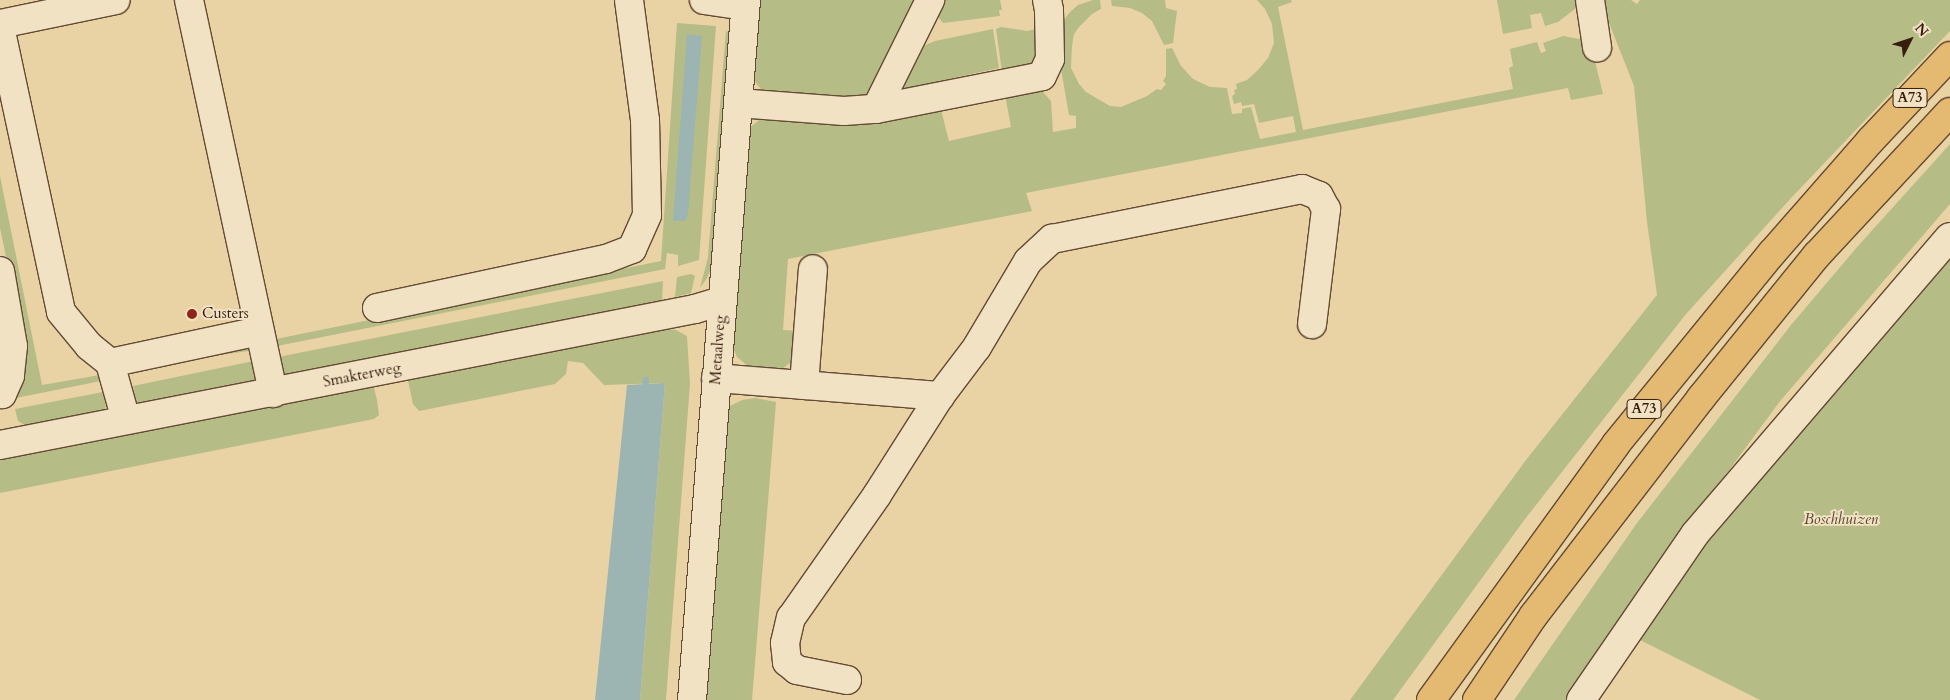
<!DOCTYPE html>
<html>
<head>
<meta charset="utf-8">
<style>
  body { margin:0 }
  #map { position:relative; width:1950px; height:700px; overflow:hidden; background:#e9d3a4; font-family:Cardo,serif }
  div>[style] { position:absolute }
  .green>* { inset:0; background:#b6bc86; transform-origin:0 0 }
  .water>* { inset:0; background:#9cb5b2 }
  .stream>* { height:5.5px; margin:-2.75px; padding:0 2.75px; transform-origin:2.75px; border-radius:2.75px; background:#9cb5b2 }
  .roads { filter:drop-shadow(1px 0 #644a34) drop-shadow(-1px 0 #644a34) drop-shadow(0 1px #644a34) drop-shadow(0 -1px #644a34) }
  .minor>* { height:28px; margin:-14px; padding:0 14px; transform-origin:14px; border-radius:14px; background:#f1e2c4 }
  .highway>* { height:28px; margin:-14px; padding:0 14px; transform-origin:14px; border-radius:14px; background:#e4ba72 }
  .dots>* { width:14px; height:14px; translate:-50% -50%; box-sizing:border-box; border:2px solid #f1e2c4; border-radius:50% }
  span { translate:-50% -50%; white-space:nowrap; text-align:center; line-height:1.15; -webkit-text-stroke:4px #f1e2c4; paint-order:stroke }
  .shield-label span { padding:1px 4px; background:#f1e2c4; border:1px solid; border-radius:4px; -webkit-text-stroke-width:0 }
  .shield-label { font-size:14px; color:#371c0f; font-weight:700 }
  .poi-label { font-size:15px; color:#371c0f }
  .left { translate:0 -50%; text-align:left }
  .street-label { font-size:15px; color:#371c0f }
  .park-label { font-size:15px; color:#57442d; font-style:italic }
  .north { position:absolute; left:1885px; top:15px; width:50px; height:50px; -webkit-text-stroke:4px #f1e2c4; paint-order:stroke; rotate:49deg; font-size:14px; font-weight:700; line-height:20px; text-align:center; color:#371c0f }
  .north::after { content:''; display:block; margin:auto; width:18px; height:22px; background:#371c0f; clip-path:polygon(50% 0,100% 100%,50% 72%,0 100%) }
</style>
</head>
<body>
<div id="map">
  <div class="green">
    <i style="clip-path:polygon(753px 0,922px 0,874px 91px,864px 99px,771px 98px,760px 88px,747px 71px)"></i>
    <i style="clip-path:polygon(934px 0,1000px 0,1002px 10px,999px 10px,1000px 16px,943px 23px,931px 8px)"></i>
    <i style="clip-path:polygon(1093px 0,1100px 0,1101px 9px,1092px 14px,1079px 27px,1074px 34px,1072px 46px,1071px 68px,1079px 84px,1086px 92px,1110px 106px,1121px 107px,1147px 96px,1157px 89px,1161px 90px,1166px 84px,1163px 81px,1166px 76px,1166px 49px,1172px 48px,1181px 66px,1193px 79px,1210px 87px,1227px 88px,1232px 114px,1242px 113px,1242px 109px,1251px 107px,1260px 139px,1296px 132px,1293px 116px,1259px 123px,1254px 104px,1242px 106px,1241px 102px,1234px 104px,1232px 96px,1235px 94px,1234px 90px,1237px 89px,1236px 84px,1247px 80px,1258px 70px,1268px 58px,1274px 43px,1272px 24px,1265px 9px,1257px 0,1291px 0,1292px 2px,1278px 7px,1303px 130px,1513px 89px,1509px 68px,1513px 66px,1510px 49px,1537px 42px,1541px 53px,1546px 51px,1543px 43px,1563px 36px,1590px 41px,1603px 94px,1571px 100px,1568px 88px,1026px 193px,1032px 211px,788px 259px,783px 330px,800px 331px,792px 361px,781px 370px,765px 370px,749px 367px,737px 357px,731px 343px,742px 134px,759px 120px,771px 117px,939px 102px,949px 141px,1011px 127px,1004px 90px,1031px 88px,1043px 92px,1051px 101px,1053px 132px,1076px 128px,1076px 116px,1069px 115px,1058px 52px,1058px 29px,1069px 13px,1078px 5px)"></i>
    <i style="clip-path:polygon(1111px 0,1165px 0,1166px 8px,1177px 11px,1173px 43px,1164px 45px,1152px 21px,1142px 13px,1130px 8px,1112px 6px)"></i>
    <i style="clip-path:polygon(1497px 0,1583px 0,1584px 2px,1558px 22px,1545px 26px,1541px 13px,1530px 15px,1532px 28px,1503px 34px)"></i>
    <i style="clip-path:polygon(1600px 0,1631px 0,1637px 4px,1640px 0,1950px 0,1950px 31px,1793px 196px,1686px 314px,1525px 519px,1393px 700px,1350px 700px,1526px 460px,1657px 295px,1647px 222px,1634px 86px)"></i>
    <i style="clip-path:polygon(677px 23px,716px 26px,699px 260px,678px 266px,678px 255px,667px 253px,665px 269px,272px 347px,271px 340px,661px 261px)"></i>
    <i style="clip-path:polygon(1001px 27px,1027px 31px,1040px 28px,1037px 57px,1032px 66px,1003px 79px,996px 29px)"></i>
    <i style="clip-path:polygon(993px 29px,999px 68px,939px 81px,936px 89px,898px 96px,909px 52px,935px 41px)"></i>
    <i style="clip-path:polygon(726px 30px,732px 39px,713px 264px,707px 278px,700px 288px,708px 257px)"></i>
    <i style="clip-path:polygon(1950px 144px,1950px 204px,1781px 400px,1701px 508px,1567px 700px,1514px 700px,1637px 523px,1791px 325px,1858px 246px)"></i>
    <i style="clip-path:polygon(0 176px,42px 385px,100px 375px,101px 381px,16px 398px,15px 394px,26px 352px,0 228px)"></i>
    <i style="clip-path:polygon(1950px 230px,1950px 700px,1760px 700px,1638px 639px,1698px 552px)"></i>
    <i style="clip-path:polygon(691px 274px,695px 276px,691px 293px,675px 297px,677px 277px)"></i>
    <i style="clip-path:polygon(663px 281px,662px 303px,286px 378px,281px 370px,278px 357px)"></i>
    <i style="clip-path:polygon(656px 328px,676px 330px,687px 336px,690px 384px,666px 700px,640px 700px,665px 383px,604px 385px,583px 363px,568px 361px,566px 374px,555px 384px,419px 411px,413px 404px,408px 381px,419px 374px)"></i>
    <i style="left:255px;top:343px;width:7px;height:128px;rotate:82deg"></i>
    <i style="clip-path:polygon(259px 360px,262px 375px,256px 384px,143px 406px,136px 401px,133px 386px)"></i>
    <i style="clip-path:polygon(364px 384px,374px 388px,377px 400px,379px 415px,374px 419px,0 493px,0 455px)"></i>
    <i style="clip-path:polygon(103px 392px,106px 407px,101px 414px,29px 428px,18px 421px,15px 409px)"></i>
    <i style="clip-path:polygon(755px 398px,776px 402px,752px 700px,704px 700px,726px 408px,742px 400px)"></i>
  </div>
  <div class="water">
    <i style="clip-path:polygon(687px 34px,702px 36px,688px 214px,685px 221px,673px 221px)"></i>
    <i style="clip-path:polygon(665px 383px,640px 700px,595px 700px,627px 385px)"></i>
  </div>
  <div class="stream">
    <i style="left:645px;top:391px;width:11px;rotate:-85deg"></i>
  </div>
  <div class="roads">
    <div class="minor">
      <i style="left:189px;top:0;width:402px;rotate:77.9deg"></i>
      <i style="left:704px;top:0;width:41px;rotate:8.3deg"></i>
      <i style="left:1590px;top:0;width:48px;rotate:81.5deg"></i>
      <i style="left:0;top:24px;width:118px;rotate:-11.7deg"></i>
      <i style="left:0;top:27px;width:291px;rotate:77.9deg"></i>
      <i style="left:61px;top:312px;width:44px;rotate:50.5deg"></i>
      <i style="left:89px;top:346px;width:27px;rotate:39deg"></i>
      <i style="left:110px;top:363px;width:59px;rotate:74.3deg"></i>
      <i style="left:738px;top:103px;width:106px;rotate:4.3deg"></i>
      <i style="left:844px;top:111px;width:32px;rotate:-4deg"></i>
      <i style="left:876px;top:109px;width:169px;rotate:-11.2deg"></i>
      <i style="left:1042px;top:76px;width:19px;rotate:-65deg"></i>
      <i style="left:1050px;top:59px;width:49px;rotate:-91.2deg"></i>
      <i style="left:1049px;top:10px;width:10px;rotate:-101deg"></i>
      <i style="left:876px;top:109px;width:122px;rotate:-63.6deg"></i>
      <i style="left:0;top:271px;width:76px;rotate:80.2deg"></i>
      <i style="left:13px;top:346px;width:30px;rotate:96deg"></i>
      <i style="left:10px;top:376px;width:20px;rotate:114deg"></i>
      <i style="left:2px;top:394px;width:2px;rotate:180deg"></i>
      <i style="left:377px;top:308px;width:234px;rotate:-12.1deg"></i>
      <i style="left:606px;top:259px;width:28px;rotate:-21deg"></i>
      <i style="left:632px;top:249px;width:37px;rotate:-66deg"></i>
      <i style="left:647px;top:215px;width:95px;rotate:-91.2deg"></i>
      <i style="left:645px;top:120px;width:121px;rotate:-97.6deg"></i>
      <i style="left:110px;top:363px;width:152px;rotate:-12.1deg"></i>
      <i style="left:716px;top:378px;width:225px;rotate:4.6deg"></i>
      <i style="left:804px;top:385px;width:116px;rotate:-85.6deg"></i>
      <i style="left:0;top:445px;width:708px;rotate:-11.07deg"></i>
      <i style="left:695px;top:309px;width:28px;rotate:-17deg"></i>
      <i style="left:847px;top:680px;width:51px;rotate:-168.7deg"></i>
      <i style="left:797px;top:670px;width:13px;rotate:-141deg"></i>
      <i style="left:787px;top:662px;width:19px;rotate:-96deg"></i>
      <i style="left:785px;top:643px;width:26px;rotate:-77deg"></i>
      <i style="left:791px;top:618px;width:150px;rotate:-55deg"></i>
      <i style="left:877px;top:495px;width:117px;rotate:-57.5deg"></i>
      <i style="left:940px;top:396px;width:61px;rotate:-52.9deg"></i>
      <i style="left:977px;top:347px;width:100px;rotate:-59.3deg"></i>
      <i style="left:1028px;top:261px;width:33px;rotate:-43deg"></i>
      <i style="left:1052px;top:239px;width:255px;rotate:-11.3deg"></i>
      <i style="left:1302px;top:189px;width:18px;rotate:22deg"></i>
      <i style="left:1319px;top:196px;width:15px;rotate:62deg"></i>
      <i style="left:1326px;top:209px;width:116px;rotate:96.9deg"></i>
      <i style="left:692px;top:700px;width:702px;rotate:-85.59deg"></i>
      <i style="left:1581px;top:700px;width:201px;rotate:-55.5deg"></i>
      <i style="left:1695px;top:534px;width:391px;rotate:-49.4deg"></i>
    </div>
    <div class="highway">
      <i style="left:1431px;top:700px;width:316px;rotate:-54.1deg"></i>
      <i style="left:1616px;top:444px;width:247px;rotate:-50.8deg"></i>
      <i style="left:1772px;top:253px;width:150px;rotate:-48.8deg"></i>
      <i style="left:1871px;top:140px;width:115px;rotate:-46.8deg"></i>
      <i style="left:1477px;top:700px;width:102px;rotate:-56.2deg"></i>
      <i style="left:1534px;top:615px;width:274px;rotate:-52.4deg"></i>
      <i style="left:1701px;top:398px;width:184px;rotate:-51deg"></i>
      <i style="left:1817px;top:255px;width:195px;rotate:-47.1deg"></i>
    </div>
  </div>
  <div class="dots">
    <i style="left:192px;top:314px;background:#8f2418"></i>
  </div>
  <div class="shield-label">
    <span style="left:1910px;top:98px">A73</span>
    <span style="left:1644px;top:409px">A73</span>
  </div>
  <div class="poi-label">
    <span class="left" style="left:202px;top:314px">Custers</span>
  </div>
  <div class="street-label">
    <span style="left:718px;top:350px;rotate:-86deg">Metaalweg</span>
    <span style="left:362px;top:375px;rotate:-11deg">Smakterweg</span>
  </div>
  <div class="park-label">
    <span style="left:1841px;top:520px">Boschhuizen</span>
  </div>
  <div class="north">N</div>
</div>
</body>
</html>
